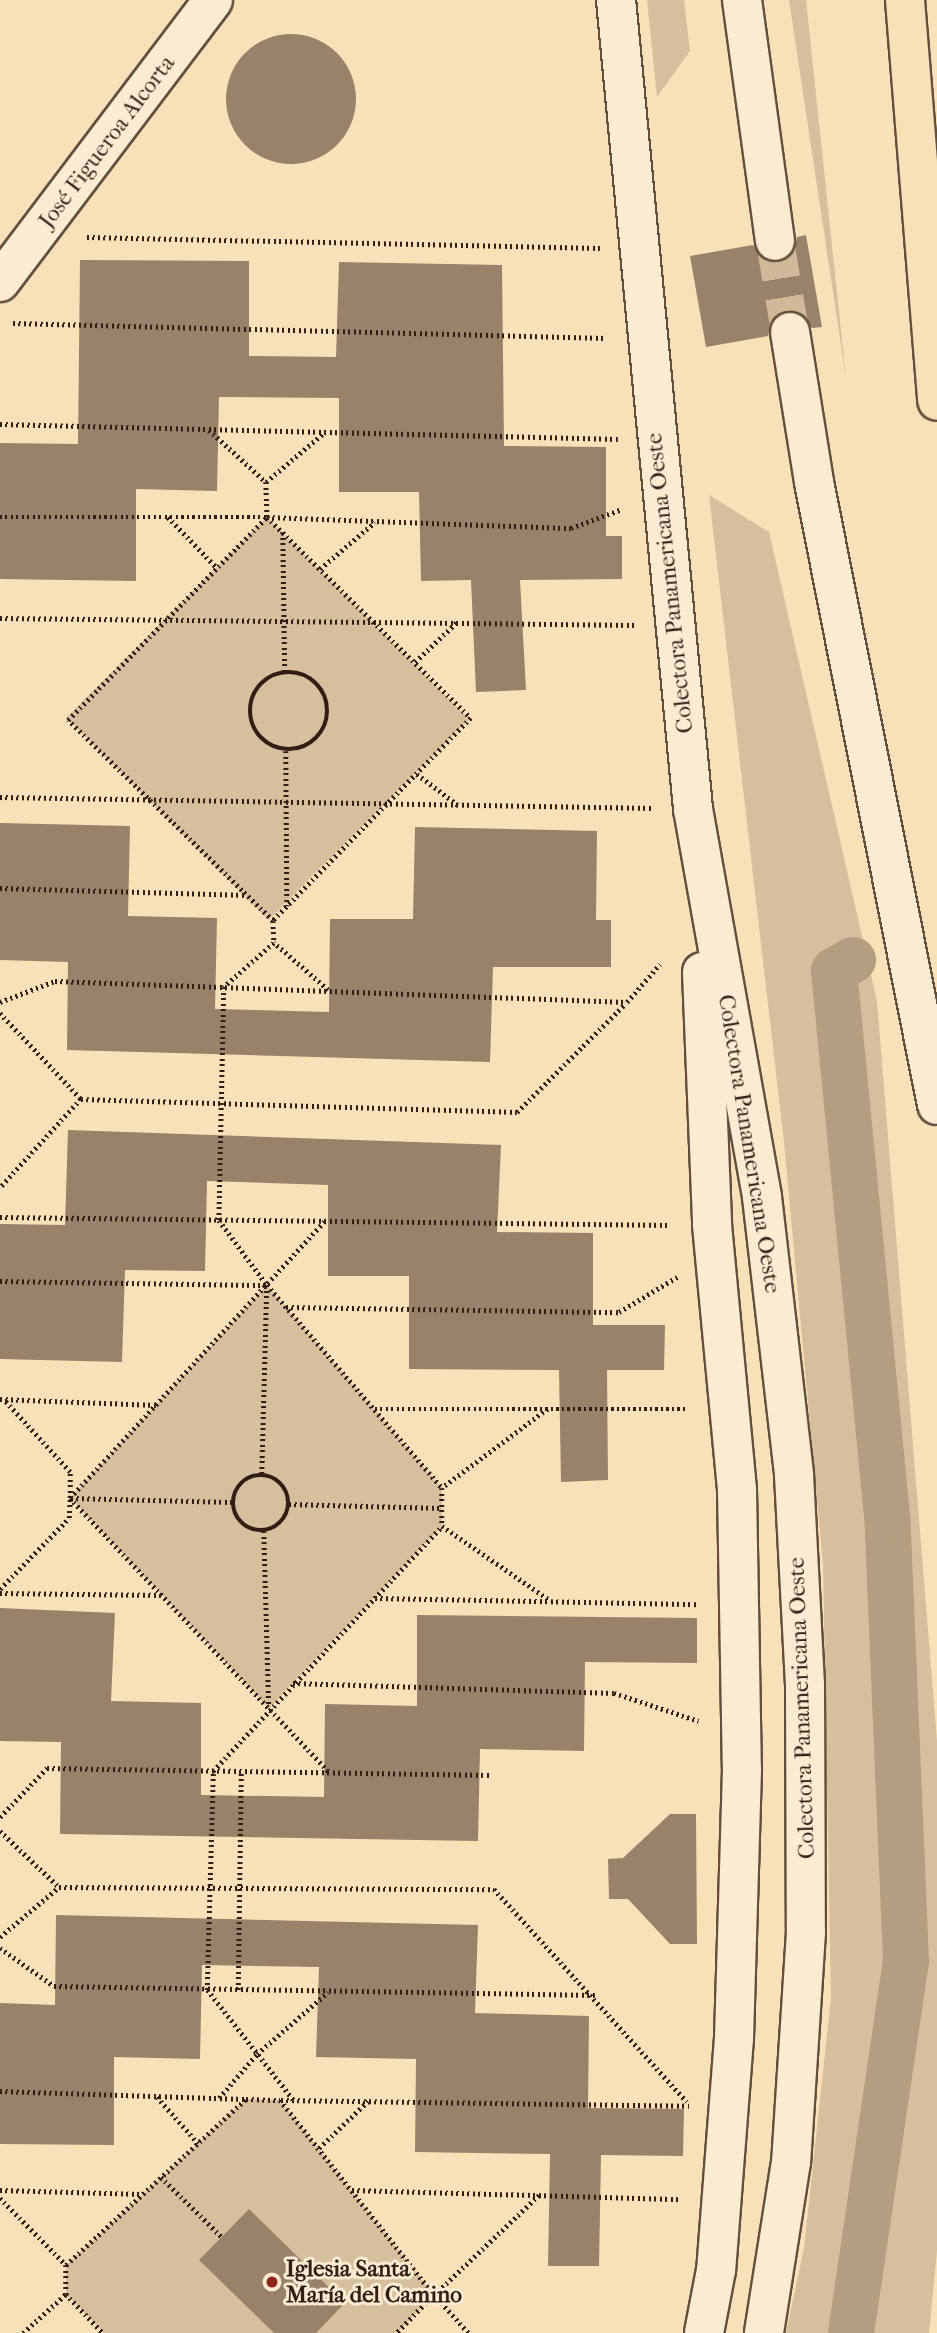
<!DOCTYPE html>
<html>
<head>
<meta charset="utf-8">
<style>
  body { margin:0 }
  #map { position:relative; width:937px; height:2333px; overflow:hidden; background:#f8e0b8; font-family:"IM FELL French Canon",serif }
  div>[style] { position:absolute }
  .green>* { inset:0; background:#d6bf9c; transform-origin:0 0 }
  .canal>* { height:46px; margin:-23px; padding:0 23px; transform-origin:23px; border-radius:23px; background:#b49e81 }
  .building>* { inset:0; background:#98836a }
  .round { border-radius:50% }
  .minor-tunnel>* { height:38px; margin-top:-19px; transform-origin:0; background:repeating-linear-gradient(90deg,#d0b998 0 38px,transparent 0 57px) }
  .path>* { height:4.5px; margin-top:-2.25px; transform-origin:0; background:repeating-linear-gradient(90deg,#311f16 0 2px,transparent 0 5.5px) }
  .path>.ring { margin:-2.25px; padding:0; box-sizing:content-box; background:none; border:4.5px solid #311f16; border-radius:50% }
  .roads { filter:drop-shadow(2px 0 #634f3e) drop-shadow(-2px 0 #634f3e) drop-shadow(0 2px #634f3e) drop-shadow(0 -2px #634f3e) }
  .minor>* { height:38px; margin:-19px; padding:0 19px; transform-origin:19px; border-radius:19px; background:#faebd1 }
  .highway>* { height:38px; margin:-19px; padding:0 19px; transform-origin:19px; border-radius:19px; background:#f8e0b8 }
  .dots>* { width:19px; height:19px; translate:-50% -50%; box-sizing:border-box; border:4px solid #faebd1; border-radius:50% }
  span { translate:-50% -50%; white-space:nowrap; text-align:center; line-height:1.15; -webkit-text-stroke:6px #faebd1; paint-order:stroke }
  .street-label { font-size:23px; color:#311f16 }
  .poi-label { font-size:23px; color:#311f16; font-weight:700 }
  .left { translate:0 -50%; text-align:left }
</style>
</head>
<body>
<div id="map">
  <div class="green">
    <i style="clip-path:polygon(647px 0,684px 0,690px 51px,657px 97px)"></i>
    <i style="clip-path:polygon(789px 0,806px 0,846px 378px)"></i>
    <i style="clip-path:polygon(709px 495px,769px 532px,877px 1001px,937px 1741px,937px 2251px,929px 2333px,786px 2333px,804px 2248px,831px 1998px,823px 1564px,784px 1142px)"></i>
    <i style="left:267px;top:517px;width:286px;height:284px;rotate:45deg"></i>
    <i style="clip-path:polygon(267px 1285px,442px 1488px,442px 1526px,269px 1708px,70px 1498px)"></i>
    <i style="clip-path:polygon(246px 2099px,280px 2100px,434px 2295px,397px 2333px,104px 2333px,66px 2294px,66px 2265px)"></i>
  </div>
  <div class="canal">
    <i style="left:851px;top:2333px;width:375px;rotate:-81.6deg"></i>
    <i style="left:906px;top:1962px;width:446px;rotate:-92.4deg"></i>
    <i style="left:887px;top:1516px;width:548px;rotate:-95.55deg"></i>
    <i style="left:834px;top:971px;width:22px;rotate:-30deg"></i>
  </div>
  <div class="building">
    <i class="round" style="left:226px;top:34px;width:130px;height:130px"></i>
    <i style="clip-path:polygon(806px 235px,822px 327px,812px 328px,798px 312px,786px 311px,770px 324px,768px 336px,706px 347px,690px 256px,753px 245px,766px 261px,779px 262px,795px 250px,797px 237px)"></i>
    <i style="clip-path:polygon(80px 260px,249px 261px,249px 356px,336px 357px,339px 262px,502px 265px,504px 446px,606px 447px,606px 536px,622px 536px,622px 579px,520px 580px,526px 690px,476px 692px,471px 580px,421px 581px,419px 492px,339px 492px,339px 398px,219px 397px,217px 491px,136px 489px,136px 581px,0 579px,0 443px,78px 444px)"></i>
    <i style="clip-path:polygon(0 823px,130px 826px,128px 916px,217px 918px,215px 1009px,329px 1012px,330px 919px,413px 919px,415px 827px,597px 831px,596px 920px,611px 920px,611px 967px,493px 967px,490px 1062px,67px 1050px,68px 962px,0 960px)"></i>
    <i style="clip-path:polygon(68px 1130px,501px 1145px,497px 1232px,593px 1233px,593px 1325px,665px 1325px,664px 1370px,607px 1370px,608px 1480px,561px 1482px,559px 1370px,409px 1369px,409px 1276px,328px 1276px,328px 1185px,207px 1181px,205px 1271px,125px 1270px,122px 1362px,0 1359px,0 1224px,65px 1225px)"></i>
    <i style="clip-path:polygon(0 1608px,115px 1613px,111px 1701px,201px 1703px,201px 1795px,324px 1797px,325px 1704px,417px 1706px,417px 1615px,697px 1618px,697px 1663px,585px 1662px,584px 1751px,480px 1749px,478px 1841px,60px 1834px,61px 1742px,0 1741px)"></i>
    <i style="clip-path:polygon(670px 1814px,696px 1814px,697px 1944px,670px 1944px,628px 1899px,609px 1899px,608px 1859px,623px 1858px)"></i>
    <i style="clip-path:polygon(56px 1915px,478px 1925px,475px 2013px,589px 2016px,588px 2108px,684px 2109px,683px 2156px,601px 2155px,599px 2266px,548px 2266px,550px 2154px,415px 2152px,416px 2059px,316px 2057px,319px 1967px,202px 1965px,200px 2059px,114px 2057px,114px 2145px,0 2144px,0 2003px,55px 2005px)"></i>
    <i style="clip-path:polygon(249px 2209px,345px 2303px,316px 2333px,274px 2333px,199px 2260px)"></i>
  </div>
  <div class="minor-tunnel">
    <i style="left:775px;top:241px;width:92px;rotate:80.6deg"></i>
  </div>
  <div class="path">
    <i style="left:87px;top:237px;width:513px;rotate:1.23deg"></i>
    <i style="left:13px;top:323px;width:593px;rotate:1.45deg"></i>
    <i style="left:0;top:424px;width:618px;rotate:1.39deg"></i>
    <i style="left:209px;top:430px;width:77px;rotate:42.4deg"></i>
    <i style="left:266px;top:482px;width:77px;rotate:-40.3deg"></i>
    <i style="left:266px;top:482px;width:35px;rotate:88deg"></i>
    <i style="left:267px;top:517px;width:286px;rotate:44.6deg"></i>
    <i style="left:471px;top:718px;width:284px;rotate:134.3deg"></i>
    <i style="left:273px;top:921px;width:287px;rotate:-135.6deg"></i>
    <i style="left:68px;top:720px;width:284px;rotate:-45.6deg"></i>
    <i style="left:0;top:517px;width:267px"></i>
    <i style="left:267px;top:517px;width:304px;rotate:2.1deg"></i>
    <i style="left:571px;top:528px;width:54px;rotate:-20.4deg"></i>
    <i style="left:168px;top:517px;width:71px;rotate:46.1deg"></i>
    <i style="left:283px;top:532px;width:139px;rotate:89.2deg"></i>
    <i style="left:320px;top:569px;width:72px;rotate:-40.5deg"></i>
    <i style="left:0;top:618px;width:636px;rotate:0.63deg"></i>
    <i style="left:415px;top:662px;width:57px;rotate:-43.6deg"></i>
    <i class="ring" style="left:250px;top:672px;width:73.5px;height:73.5px"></i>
    <i style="left:286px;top:751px;width:155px;rotate:89.6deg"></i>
    <i style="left:417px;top:774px;width:51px;rotate:37.1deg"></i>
    <i style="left:0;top:797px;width:654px;rotate:0.96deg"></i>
    <i style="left:0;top:888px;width:247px;rotate:1.6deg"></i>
    <i style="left:273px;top:921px;width:22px;rotate:87deg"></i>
    <i style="left:328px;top:990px;width:72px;rotate:-139deg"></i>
    <i style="left:274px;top:943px;width:67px;rotate:138.7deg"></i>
    <i style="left:224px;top:987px;width:233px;rotate:91.2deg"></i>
    <i style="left:219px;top:1220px;width:81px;rotate:53.6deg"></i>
    <i style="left:267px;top:1285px;width:268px;rotate:49.2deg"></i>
    <i style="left:0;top:1002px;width:59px;rotate:-20.9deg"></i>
    <i style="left:55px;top:981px;width:572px;rotate:2.1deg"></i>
    <i style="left:627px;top:1002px;width:50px;rotate:-49deg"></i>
    <i style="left:0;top:1013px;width:118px;rotate:46.7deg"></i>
    <i style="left:81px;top:1099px;width:120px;rotate:132.3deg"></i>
    <i style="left:81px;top:1099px;width:436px;rotate:1.7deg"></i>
    <i style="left:517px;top:1112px;width:154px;rotate:-45deg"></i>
    <i style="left:0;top:1217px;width:671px;rotate:0.68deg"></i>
    <i style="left:0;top:1281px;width:267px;rotate:0.9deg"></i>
    <i style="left:267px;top:1285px;width:190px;rotate:91.5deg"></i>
    <i style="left:286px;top:1307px;width:333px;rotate:0.9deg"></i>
    <i style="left:619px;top:1312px;width:68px;rotate:-31.1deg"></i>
    <i style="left:0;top:1399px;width:156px;rotate:2.2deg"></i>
    <i style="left:375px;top:1409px;width:313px"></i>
    <i style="left:548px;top:1409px;width:132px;rotate:143.3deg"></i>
    <i style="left:442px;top:1488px;width:38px;rotate:90deg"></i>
    <i style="left:442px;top:1526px;width:132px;rotate:34.5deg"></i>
    <i class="ring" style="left:233px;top:1475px;width:51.5px;height:51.5px"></i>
    <i style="left:70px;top:1498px;width:377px;rotate:46.6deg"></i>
    <i style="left:70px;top:1498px;width:377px;rotate:-47.4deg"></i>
    <i style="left:71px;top:1498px;width:161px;rotate:1.4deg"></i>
    <i style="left:289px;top:1504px;width:153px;rotate:1.5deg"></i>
    <i style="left:264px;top:1531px;width:176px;rotate:88.4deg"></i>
    <i style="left:0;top:1589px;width:99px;rotate:-45.8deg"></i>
    <i style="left:69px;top:1518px;width:20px;rotate:-87deg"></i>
    <i style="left:70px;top:1498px;width:26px;rotate:-90deg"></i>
    <i style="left:70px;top:1472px;width:98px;rotate:-132.5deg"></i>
    <i style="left:0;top:1593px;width:162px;rotate:0.7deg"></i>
    <i style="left:375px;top:1598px;width:323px;rotate:1.1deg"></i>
    <i style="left:293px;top:1683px;width:321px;rotate:1.8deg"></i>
    <i style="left:614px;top:1693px;width:89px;rotate:18.2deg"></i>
    <i style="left:0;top:1817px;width:68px;rotate:-46.2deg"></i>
    <i style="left:47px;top:1768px;width:444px;rotate:0.9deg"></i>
    <i style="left:0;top:1831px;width:81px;rotate:43.5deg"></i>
    <i style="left:0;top:1937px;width:77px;rotate:-40.3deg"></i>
    <i style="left:59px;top:1887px;width:435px;rotate:0.3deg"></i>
    <i style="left:494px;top:1889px;width:287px;rotate:47.8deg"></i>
    <i style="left:0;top:1948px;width:66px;rotate:35.1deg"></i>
    <i style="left:54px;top:1986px;width:541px;rotate:0.95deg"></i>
    <i style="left:238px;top:1990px;width:219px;rotate:-89.2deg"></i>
    <i style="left:0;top:2091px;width:245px;rotate:1.9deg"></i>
    <i style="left:157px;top:2097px;width:62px;rotate:48.3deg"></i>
    <i style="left:219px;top:2098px;width:58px;rotate:-49.2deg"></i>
    <i style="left:257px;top:2054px;width:94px;rotate:-41.1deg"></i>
    <i style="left:281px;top:2100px;width:408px;rotate:0.8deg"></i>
    <i style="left:293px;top:2100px;width:140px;rotate:-128deg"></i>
    <i style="left:207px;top:1990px;width:219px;rotate:-88.4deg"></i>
    <i style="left:213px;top:1771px;width:335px;rotate:-46.9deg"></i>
    <i style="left:319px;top:2148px;width:68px;rotate:-43.8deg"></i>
    <i style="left:161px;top:2177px;width:86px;rotate:44.5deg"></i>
    <i style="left:0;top:2190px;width:142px;rotate:1.6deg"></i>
    <i style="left:352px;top:2190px;width:329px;rotate:1.6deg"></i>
    <i style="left:0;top:2198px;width:94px;rotate:45.4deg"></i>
    <i style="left:66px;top:2265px;width:29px;rotate:90deg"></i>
    <i style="left:66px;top:2294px;width:54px;rotate:46.5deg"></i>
    <i style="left:66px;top:2265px;width:245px;rotate:-42.7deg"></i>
    <i style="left:246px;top:2099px;width:34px;rotate:2deg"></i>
    <i style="left:280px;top:2100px;width:248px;rotate:51.7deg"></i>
    <i style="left:434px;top:2295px;width:53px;rotate:134.2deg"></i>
    <i style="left:23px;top:2333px;width:58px;rotate:-42.2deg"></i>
    <i style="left:468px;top:2333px;width:51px;rotate:-131.8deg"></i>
    <i style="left:434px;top:2295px;width:145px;rotate:-43.6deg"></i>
  </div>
  <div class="roads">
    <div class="minor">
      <i style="left:616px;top:0;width:813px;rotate:84.56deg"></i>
      <i style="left:693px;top:809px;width:394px;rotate:79.9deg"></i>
      <i style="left:762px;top:1197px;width:280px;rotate:83.4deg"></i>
      <i style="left:794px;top:1475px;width:210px;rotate:87deg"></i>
      <i style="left:805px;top:1685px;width:247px;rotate:89.8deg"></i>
      <i style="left:806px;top:1932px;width:230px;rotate:93.7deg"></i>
      <i style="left:791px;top:2162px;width:173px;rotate:99deg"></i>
      <i style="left:742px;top:0;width:243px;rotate:82.2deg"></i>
      <i style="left:0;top:282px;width:353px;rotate:-52.9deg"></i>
      <i style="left:790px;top:332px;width:152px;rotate:80.9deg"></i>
      <i style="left:814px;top:482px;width:635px;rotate:78.83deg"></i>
      <i style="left:702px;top:972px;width:253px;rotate:87.7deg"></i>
      <i style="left:712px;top:1225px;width:266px;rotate:84.6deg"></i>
      <i style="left:737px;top:1490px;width:279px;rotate:89deg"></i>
      <i style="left:742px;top:1769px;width:269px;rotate:91.7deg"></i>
      <i style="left:734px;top:2038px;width:233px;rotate:94.4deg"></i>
      <i style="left:716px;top:2270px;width:64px;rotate:100.8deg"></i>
    </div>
    <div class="highway">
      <i style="left:905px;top:0;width:402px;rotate:85.4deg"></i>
    </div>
  </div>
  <div class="dots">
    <i style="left:272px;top:2282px;background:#8f2418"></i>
  </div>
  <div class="street-label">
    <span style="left:107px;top:142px;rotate:-53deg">José Figueroa Alcorta</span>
    <span style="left:670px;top:583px;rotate:-96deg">Colectora Panamericana Oeste</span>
    <span style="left:749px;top:1144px;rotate:81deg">Colectora Panamericana Oeste</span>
    <span style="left:802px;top:1708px;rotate:-92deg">Colectora Panamericana Oeste</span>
  </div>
  <div class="poi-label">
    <span class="left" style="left:286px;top:2282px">Iglesia Santa<br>María del Camino</span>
  </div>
</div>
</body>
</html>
